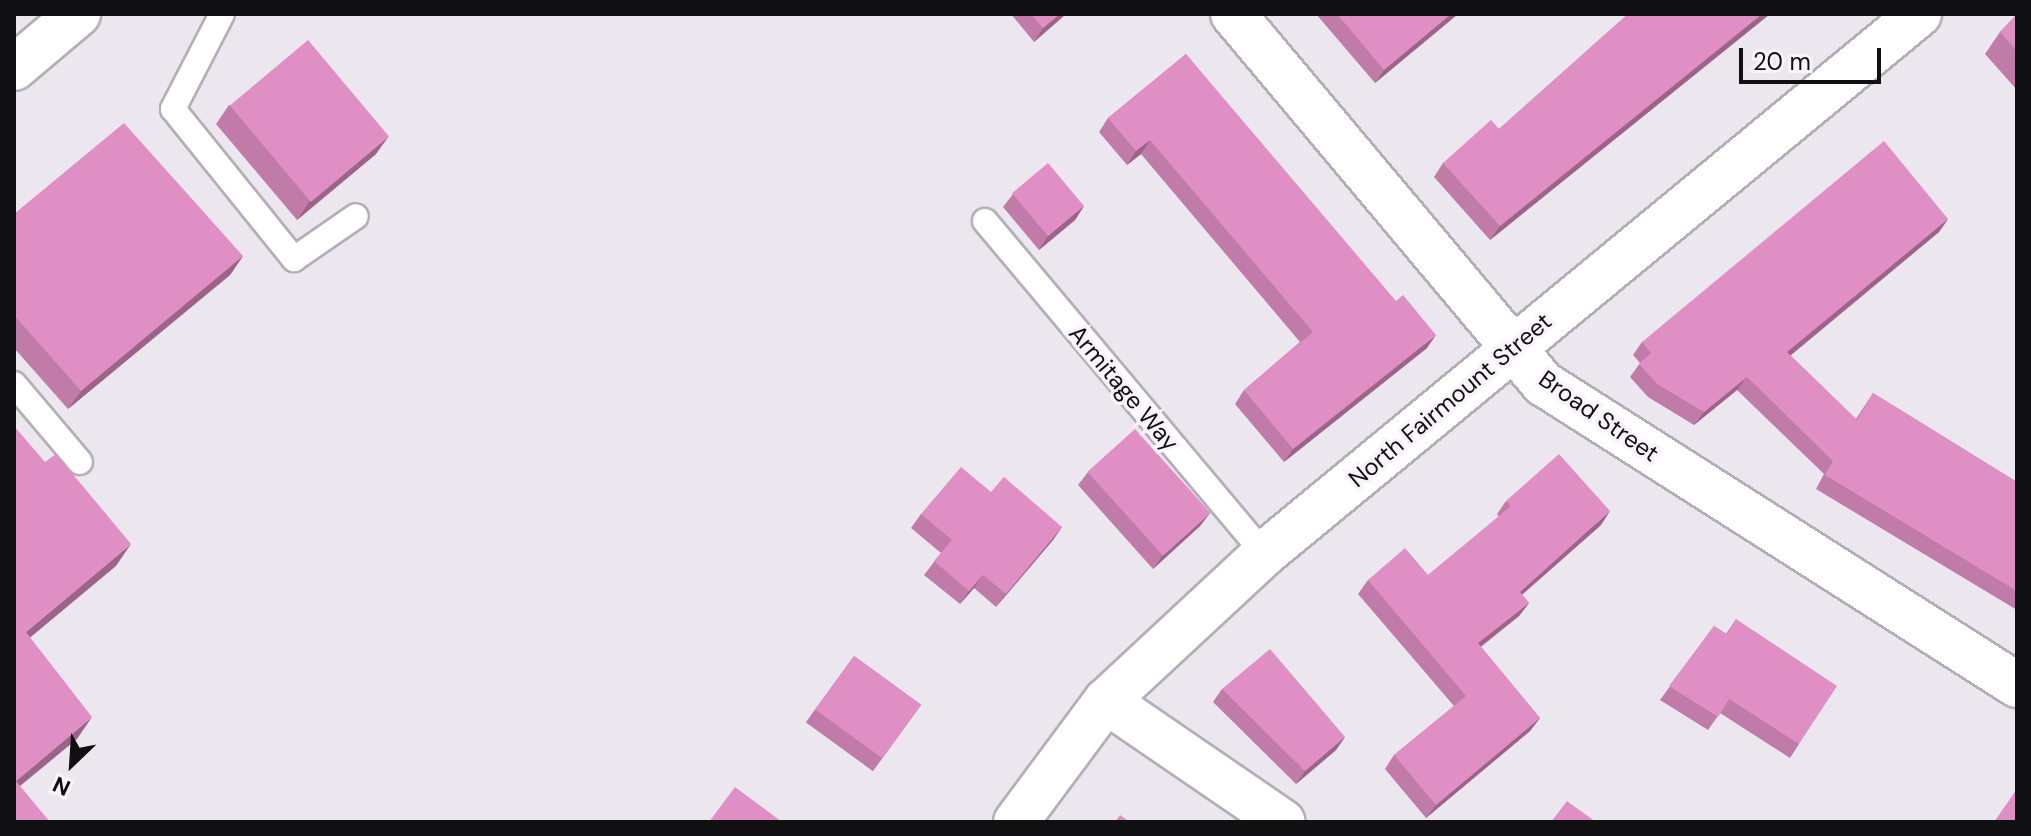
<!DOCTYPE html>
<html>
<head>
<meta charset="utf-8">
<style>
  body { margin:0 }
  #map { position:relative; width:2031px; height:836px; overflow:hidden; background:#ece7ef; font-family:"DM Sans",sans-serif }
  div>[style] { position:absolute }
  .roads { filter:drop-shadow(2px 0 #b4afb7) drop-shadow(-2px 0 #b4afb7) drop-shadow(0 2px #b4afb7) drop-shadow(0 -2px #b4afb7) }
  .service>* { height:24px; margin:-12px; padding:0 12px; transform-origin:12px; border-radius:12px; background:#fff }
  .minor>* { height:44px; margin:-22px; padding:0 22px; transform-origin:22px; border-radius:22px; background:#fff }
  .secondary>* { height:44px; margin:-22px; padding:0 22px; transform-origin:22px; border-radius:22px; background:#fff }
  .wall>* { inset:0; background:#c07ba8; transform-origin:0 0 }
  .shaded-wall>* { inset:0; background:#9c6488 }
  .building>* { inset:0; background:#df8fc3; transform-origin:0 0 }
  span { translate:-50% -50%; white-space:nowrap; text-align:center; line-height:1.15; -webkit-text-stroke:7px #f9f4fc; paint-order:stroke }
  .street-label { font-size:24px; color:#100f11 }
  .frame { position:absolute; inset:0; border:16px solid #100f11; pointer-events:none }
  .north { position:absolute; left:32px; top:724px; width:80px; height:80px; -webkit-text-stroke:6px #f9f4fc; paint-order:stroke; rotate:205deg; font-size:22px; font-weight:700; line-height:32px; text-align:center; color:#100f11 }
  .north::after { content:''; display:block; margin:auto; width:28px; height:36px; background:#100f11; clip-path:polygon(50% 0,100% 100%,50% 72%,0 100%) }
  .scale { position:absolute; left:1739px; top:48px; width:142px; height:36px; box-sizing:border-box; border:4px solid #100f11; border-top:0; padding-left:10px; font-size:24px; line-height:28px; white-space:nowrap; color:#100f11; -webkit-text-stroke:6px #f9f4fc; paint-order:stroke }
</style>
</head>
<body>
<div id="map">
  <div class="roads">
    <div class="service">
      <i style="left:222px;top:14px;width:107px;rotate:117.3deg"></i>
      <i style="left:173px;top:109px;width:193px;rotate:51.1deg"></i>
      <i style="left:294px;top:259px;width:75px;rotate:-34.7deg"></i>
      <i style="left:985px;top:221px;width:434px;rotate:50deg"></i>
      <i style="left:14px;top:384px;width:102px;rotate:49.8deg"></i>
    </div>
    <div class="minor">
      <i style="left:1233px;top:14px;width:483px;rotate:50deg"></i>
      <i style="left:1544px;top:384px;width:561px;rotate:32.47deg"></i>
      <i style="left:1106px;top:701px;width:214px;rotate:34.4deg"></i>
      <i style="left:1016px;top:822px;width:151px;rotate:-53.4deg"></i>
      <i style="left:1106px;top:701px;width:216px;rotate:-42.9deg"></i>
      <i style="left:1264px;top:554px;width:849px;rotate:-39.5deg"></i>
    </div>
    <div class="secondary">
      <i style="left:14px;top:68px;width:84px;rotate:-40.2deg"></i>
    </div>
  </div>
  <div class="wall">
    <i style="clip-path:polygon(1011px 14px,1066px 14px,1034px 42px)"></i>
    <i style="clip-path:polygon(1316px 14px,1458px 14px,1375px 83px)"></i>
    <i style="clip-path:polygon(1628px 14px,1770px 14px,1490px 240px,1434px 177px,1443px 163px,1499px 129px)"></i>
    <i style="clip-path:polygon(2017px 14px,2017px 90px,1985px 54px,2000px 32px)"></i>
    <i style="clip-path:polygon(1186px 54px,1427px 348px,1284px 462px,1235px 404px,1244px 390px,1300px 342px,1141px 154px,1127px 165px,1099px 132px,1108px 118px)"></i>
    <i style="clip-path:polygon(229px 105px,376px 154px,297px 220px,216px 124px)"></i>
    <i style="clip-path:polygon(1013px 194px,1084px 206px,1075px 220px,1039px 250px,1003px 207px)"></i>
    <i style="clip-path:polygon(14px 214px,243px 256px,230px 275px,68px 409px,14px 348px)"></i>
    <i style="clip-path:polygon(1948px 219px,1939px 232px,1790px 355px,1856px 419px,1873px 393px,2017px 482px,2017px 610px,1816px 489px,1824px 474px,1737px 390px,1694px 425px,1648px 397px,1630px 377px,1640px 363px,1633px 355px,1642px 342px)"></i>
    <i style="clip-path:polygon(1088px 472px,1210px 513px,1200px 526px,1153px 569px,1078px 485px)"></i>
    <i style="clip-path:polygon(991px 492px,1062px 527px,1053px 540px,996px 607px,974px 588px,960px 604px,924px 575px,941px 553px,911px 528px,921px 514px)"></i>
    <i style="clip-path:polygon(1506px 501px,1601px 525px,1522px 595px,1529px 603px,1519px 616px,1481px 647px,1540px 718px,1530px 731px,1426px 818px,1385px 769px,1394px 755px,1454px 706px,1358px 594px,1368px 580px,1428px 575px,1499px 517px,1497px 514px)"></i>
    <i style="clip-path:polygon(1736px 619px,1799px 744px,1790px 758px,1720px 713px,1708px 730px,1660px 700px,1714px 626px,1726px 634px)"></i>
    <i style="left:854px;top:656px;width:83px;height:82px;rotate:36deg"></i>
    <i style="clip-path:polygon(1222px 689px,1345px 737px,1336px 750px,1296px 784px,1213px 702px)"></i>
  </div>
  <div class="shaded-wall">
    <i style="clip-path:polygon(1060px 14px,1066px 14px,1034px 42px,1043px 28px)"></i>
    <i style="clip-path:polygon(1451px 14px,1458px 14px,1375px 83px,1384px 70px)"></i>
    <i style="clip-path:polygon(1762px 14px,1770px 14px,1490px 240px,1500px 226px)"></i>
    <i style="clip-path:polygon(389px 136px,376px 154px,297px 220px,309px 202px)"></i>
    <i style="clip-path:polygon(1150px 140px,1141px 154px,1127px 165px,1136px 151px)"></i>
    <i style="clip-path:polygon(1084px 206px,1075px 220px,1039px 250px,1048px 236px)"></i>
    <i style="clip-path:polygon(1948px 219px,1939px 232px,1778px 366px,1787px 352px)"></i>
    <i style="clip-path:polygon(243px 256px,230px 275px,68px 409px,81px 391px)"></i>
    <i style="clip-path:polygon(1436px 335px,1427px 348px,1284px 462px,1293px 449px)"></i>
    <i style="clip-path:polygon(1747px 377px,1737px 390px,1694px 425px,1704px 412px)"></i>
    <i style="clip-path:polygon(1610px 511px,1601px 525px,1510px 605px,1520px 592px)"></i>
    <i style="clip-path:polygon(1210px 513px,1200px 526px,1153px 569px,1163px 555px)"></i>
    <i style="clip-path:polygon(1062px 527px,1053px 540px,996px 607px,1006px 594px)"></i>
    <i style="clip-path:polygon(131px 544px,116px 566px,14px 651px,26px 632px)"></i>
    <i style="clip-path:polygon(983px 575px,974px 588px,960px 604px,969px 591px)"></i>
    <i style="clip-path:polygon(1529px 603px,1519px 616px,1468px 656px,1478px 643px)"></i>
    <i style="clip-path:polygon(92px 717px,77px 739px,14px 791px,16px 781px)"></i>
    <i style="clip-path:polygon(1540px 718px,1530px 731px,1426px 818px,1436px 805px)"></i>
    <i style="clip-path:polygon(1345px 737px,1336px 750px,1296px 784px,1305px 771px)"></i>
  </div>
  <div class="building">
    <i style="clip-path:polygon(1031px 14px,1060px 14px,1043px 28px)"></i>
    <i style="clip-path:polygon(1337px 14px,1451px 14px,1384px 70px)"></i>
    <i style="clip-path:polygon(1628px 14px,1762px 14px,1500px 226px,1443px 163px,1491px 120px,1499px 129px)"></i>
    <i style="clip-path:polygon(2017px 14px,2017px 51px,2000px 32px)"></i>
    <i style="left:308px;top:40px;width:126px;height:102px;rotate:50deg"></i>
    <i style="clip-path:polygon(1186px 54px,1396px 301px,1403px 295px,1436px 335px,1293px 449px,1244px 390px,1313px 332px,1150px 140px,1136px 151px,1108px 118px)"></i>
    <i style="clip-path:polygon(124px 123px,243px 256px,81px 391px,14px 315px,14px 214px)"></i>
    <i style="clip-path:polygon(1884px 141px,1948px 219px,1787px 352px,1857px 420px,1873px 393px,2017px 482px,2017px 591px,1825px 475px,1833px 461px,1747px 377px,1704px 412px,1657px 384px,1639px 364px,1651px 353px,1642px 342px)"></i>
    <i style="left:1048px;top:163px;width:56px;height:47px;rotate:50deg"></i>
    <i style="clip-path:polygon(14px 426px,45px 462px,56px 454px,131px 544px,26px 632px,92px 717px,16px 781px,50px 822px,14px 822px)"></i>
    <i style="left:1135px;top:429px;width:113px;height:64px;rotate:48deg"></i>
    <i style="clip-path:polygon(1559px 454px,1610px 511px,1520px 592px,1529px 603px,1478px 643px,1540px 718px,1436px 805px,1394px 755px,1466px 696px,1368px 580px,1405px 548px,1428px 575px,1511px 506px,1506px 501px)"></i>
    <i style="clip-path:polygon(961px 467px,991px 492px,1004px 477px,1062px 527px,1006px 594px,983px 575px,969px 591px,934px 561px,952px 540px,921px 514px)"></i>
    <i style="clip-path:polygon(1736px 619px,1837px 686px,1799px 744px,1729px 699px,1718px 717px,1669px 686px,1714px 626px,1727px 634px)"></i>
    <i style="clip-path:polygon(1270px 649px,1345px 737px,1305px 771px,1222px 689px)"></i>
    <i style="left:854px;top:656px;width:83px;height:66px;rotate:36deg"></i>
    <i style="clip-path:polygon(735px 787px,782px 822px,709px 822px)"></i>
    <i style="clip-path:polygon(2017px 789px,2017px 822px,1994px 822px)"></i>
    <i style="clip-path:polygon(1567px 801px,1596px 822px,1551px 822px)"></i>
    <i style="clip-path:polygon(1120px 815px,1130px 822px,1115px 822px)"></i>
  </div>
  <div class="street-label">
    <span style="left:1124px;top:388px;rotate:50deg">Armitage Way</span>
    <span style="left:1450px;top:400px;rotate:-40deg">North Fairmount Street</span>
    <span style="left:1599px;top:416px;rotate:35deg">Broad Street</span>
  </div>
  <div class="frame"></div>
  <div class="north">N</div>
  <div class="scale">20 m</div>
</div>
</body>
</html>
